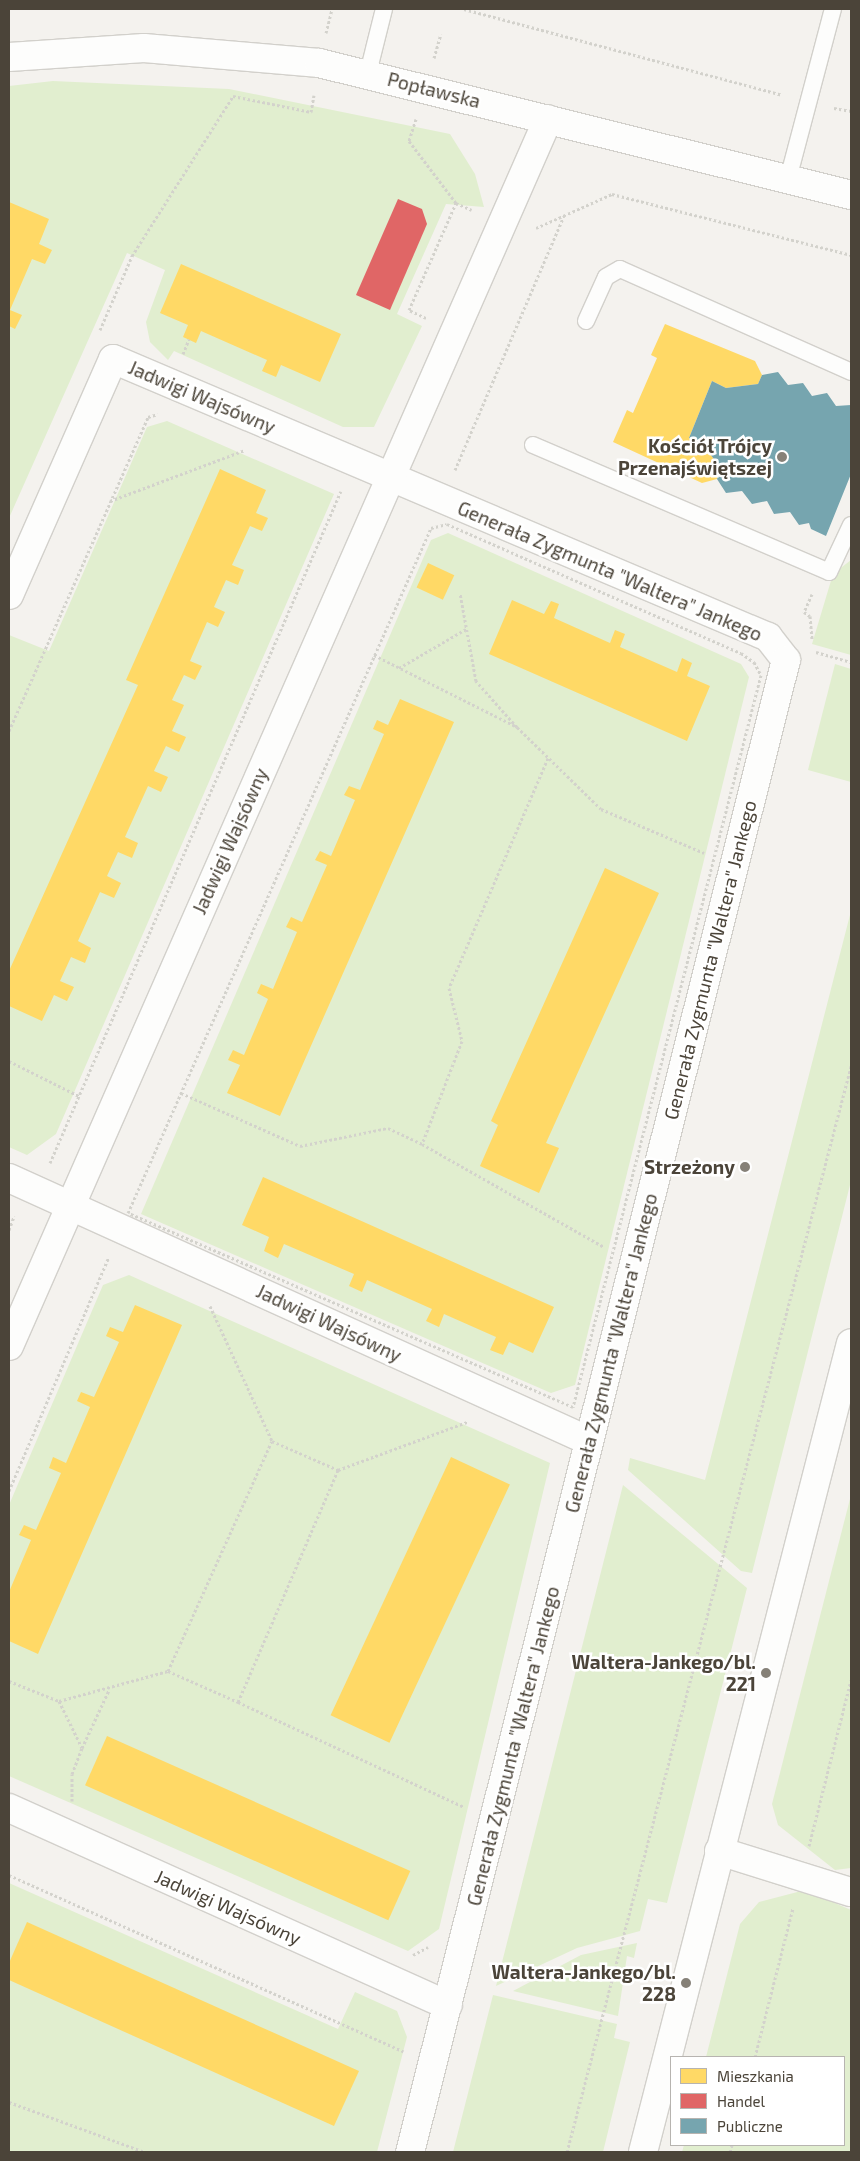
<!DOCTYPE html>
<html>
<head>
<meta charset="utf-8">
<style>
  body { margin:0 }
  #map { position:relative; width:860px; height:2161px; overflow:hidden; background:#f4f2ee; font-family:"Exo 2",sans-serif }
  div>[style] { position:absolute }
  .green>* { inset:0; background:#e1eecf }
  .homes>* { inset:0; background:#ffd966; transform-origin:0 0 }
  .shops>* { inset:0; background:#e06666 }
  .public>* { inset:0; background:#76a5af }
  .path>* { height:3px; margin-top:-1.5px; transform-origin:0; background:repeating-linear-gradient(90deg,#d3d2cc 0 2.5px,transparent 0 5px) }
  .roads { filter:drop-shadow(1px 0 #d2d0cb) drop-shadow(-1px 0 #d2d0cb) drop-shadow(0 1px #d2d0cb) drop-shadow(0 -1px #d2d0cb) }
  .service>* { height:16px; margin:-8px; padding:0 8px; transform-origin:8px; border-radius:8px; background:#fdfdfc }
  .minor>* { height:28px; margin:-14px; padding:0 14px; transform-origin:14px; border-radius:14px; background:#fdfdfc }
  .tertiary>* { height:28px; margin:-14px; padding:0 14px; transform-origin:14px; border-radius:14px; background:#fdfdfc }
  .dots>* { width:14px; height:14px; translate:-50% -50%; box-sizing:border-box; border:2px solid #fff; border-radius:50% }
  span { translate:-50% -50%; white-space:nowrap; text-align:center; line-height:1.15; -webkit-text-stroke:5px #fff; paint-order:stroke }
  .street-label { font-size:19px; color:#4b4439 }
  .poi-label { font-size:19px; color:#4b4439; font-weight:700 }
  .right { translate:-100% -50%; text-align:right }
  .frame { position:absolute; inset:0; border:10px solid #4b4439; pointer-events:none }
  .legend { position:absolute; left:670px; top:2056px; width:175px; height:90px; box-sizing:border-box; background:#fff; border:1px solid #b7b4b0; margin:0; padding:6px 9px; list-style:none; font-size:15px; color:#4b4439 }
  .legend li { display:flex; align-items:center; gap:10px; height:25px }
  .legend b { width:25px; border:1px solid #b7b4b0 }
</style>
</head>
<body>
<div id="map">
  <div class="green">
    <i style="clip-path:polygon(53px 81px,229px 89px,450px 134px,475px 174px,484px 207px,446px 204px,397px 314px,422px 326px,374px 427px,343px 427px,174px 351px,168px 360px,150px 342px,146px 322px,165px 270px,127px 253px,9px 518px,9px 86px)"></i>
    <i style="clip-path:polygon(167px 421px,334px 494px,56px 1134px,27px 1155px,9px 1147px,9px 635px,49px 651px,147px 427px)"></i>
    <i style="clip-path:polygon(448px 533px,741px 664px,749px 677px,575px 1385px,551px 1393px,141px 1214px,431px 540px)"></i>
    <i style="clip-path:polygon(851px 560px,851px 655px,812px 644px,833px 574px)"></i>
    <i style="clip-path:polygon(835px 664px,851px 669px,851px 782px,808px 770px)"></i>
    <i style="clip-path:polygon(851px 911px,851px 1181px,752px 1573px,741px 1571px,628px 1470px,630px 1458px,705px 1480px)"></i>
    <i style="clip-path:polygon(129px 1275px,550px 1463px,439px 1929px,408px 1951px,9px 1776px,9px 1505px,103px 1285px)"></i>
    <i style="clip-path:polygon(623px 1485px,747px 1588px,667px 1903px,648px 1899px,640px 1931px,577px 1948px,496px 1986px)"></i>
    <i style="clip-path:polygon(851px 1495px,851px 1868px,835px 1870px,778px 1825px,772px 1804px)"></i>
    <i style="clip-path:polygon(9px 1883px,338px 2029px,355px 1992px,397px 2011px,407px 2037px,377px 2152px,9px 2152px)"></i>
    <i style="clip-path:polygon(805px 1890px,851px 1910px,851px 2152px,682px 2152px,684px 2145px,844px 2145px,844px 2057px,706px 2057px,740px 1924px,759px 1902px)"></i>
    <i style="clip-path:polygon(637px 1943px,634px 1958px,627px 1956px,618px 2016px,513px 1991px,581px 1955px)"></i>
    <i style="clip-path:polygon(493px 1995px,617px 2024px,614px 2038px,630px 2042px,603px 2152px,453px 2152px)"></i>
  </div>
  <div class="homes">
    <i style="clip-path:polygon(9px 202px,49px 219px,39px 244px,52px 250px,45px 264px,32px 259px,10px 310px,22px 315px,15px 329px,9px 326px)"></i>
    <i style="clip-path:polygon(181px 264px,341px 334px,320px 382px,281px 365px,276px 377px,262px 371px,267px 360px,201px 331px,196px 343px,183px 337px,188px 325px,160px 313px)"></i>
    <i style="clip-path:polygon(665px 324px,755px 361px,762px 375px,758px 384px,726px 388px,712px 381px,689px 438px,703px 444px,721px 469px,717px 479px,702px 483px,613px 442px,627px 410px,633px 413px,657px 358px,651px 355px)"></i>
    <i style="clip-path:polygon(220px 469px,266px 490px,256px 513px,268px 518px,262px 531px,250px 526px,232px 565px,244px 570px,238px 585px,226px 580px,214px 607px,225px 612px,218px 627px,207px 622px,190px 661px,202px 666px,195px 680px,184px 675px,172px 700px,184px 705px,172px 731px,186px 737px,179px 752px,166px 746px,154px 771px,168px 777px,161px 792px,148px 786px,125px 837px,138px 843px,132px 858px,118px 852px,107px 876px,121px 883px,114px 898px,100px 892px,78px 941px,91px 948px,85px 963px,71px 957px,60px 981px,74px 987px,67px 1001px,54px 995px,42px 1021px,9px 1006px,9px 971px,138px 685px,126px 680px)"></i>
    <i style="left:428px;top:563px;width:29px;height:27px;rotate:25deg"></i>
    <i style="clip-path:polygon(512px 600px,544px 614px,551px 601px,559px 604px,554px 618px,610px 643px,615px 630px,625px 634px,620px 647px,677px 672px,682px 658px,692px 663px,687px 676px,710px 686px,687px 741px,489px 654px)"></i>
    <i style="clip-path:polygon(400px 699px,454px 722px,280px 1116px,227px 1093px,240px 1065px,228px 1060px,233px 1050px,244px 1055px,268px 999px,257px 993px,261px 984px,273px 989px,297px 932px,286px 927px,291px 917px,302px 922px,327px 865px,315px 860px,320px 851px,331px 856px,355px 800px,344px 795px,349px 786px,360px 790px,384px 734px,373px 729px,377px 720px,388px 725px)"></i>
    <i style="clip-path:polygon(605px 868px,659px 893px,546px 1143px,559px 1148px,539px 1193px,480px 1166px,498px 1125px,491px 1121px)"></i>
    <i style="clip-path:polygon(263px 1177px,554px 1307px,533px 1353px,509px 1342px,503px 1355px,490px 1350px,496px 1337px,444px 1314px,439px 1327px,426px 1321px,432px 1309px,367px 1280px,362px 1292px,349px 1286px,354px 1274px,284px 1244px,278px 1258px,264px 1251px,269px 1237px,242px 1225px)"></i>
    <i style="clip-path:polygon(135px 1305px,182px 1325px,38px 1654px,9px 1641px,9px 1592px,31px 1540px,19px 1535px,24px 1525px,36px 1530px,61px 1473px,49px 1468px,53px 1457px,66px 1463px,90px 1407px,77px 1401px,81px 1392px,94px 1397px,119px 1342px,106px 1336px,110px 1327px,123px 1332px)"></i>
    <i style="left:451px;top:1457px;width:65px;height:285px;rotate:25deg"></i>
    <i style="left:107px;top:1736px;width:332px;height:54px;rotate:24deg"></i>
    <i style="clip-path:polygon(27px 1922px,359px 2071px,334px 2126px,9px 1980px,9px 1963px)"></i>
  </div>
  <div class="shops">
    <i style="clip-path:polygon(398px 199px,422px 209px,427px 224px,390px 310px,356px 295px)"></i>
  </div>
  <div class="public">
    <i style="clip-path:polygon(778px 372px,788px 385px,803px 383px,812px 396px,827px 393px,836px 406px,851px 405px,851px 474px,826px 536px,811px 529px,809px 523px,799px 525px,790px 512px,774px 514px,767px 501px,752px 504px,742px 491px,726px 493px,717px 479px,721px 469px,703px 444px,689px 438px,712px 381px,726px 388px,758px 384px,762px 375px)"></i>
  </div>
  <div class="path">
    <i style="left:464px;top:9px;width:329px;rotate:15.1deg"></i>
    <i style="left:326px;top:33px;width:25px;rotate:-76deg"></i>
    <i style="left:434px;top:58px;width:25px;rotate:-74deg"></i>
    <i style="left:834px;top:108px;width:17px;rotate:10deg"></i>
    <i style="left:416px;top:119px;width:23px;rotate:108deg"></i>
    <i style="left:409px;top:141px;width:78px;rotate:52.8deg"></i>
    <i style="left:456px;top:203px;width:17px;rotate:24deg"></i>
    <i style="left:536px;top:228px;width:83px;rotate:-24.1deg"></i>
    <i style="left:612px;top:194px;width:247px;rotate:14.3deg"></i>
    <i style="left:426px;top:318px;width:19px;rotate:-155deg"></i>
    <i style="left:409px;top:310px;width:117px;rotate:-66.3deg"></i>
    <i style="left:100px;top:330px;width:81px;rotate:-66.6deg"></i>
    <i style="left:132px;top:256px;width:189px;rotate:-57.7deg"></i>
    <i style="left:233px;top:96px;width:80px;rotate:11.6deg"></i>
    <i style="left:311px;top:112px;width:17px;rotate:-80deg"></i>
    <i style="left:183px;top:354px;width:16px;rotate:-68deg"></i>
    <i style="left:455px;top:470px;width:276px;rotate:-66.8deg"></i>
    <i style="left:110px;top:501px;width:144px;rotate:-20.7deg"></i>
    <i style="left:447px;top:524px;width:321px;rotate:23.7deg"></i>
    <i style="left:741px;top:653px;width:16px;rotate:35deg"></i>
    <i style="left:754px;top:662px;width:15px;rotate:62deg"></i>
    <i style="left:761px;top:675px;width:756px;rotate:104.4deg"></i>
    <i style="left:573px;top:1407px;width:485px;rotate:-156.4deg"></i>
    <i style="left:128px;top:1213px;width:749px;rotate:-66.14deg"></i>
    <i style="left:431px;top:528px;width:16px;rotate:-14deg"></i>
    <i style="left:812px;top:594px;width:20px;rotate:114deg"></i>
    <i style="left:804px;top:612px;width:7px;rotate:34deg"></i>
    <i style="left:810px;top:616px;width:23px;rotate:85deg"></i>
    <i style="left:816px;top:652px;width:36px;rotate:16deg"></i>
    <i style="left:374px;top:655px;width:160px;rotate:26.7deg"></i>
    <i style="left:517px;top:727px;width:62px;rotate:-131.7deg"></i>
    <i style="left:476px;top:681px;width:89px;rotate:-100.3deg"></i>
    <i style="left:399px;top:668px;width:78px;rotate:-30.2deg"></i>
    <i style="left:517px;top:727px;width:117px;rotate:44.3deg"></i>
    <i style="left:601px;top:809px;width:112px;rotate:23.1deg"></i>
    <i style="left:9px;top:731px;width:343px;rotate:-66.1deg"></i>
    <i style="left:148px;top:417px;width:10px;rotate:-17deg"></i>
    <i style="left:548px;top:758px;width:250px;rotate:113.3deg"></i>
    <i style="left:449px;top:988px;width:55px;rotate:76.2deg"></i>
    <i style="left:462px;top:1041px;width:110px;rotate:111.2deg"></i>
    <i style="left:422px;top:1144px;width:209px;rotate:29.5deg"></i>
    <i style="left:9px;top:1061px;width:78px;rotate:26.6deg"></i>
    <i style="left:181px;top:1093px;width:130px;rotate:24deg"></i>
    <i style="left:300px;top:1146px;width:90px;rotate:-11.6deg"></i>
    <i style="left:388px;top:1128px;width:38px;rotate:25deg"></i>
    <i style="left:50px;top:1163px;width:732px;rotate:-66.59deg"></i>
    <i style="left:9px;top:1230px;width:15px;rotate:-70deg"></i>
    <i style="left:210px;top:1306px;width:149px;rotate:65.3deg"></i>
    <i style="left:272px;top:1441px;width:72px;rotate:23.7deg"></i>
    <i style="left:338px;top:1470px;width:138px;rotate:-20.4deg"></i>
    <i style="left:338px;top:1470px;width:253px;rotate:113.3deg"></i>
    <i style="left:238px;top:1702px;width:249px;rotate:24.9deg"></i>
    <i style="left:9px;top:1491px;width:254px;rotate:-66.9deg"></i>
    <i style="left:168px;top:1671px;width:77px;rotate:23.9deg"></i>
    <i style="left:9px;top:1681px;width:54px;rotate:21.8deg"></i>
    <i style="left:59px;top:1701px;width:113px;rotate:-15.4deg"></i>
    <i style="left:168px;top:1671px;width:252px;rotate:-65.7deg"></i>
    <i style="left:59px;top:1701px;width:52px;rotate:63.9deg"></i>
    <i style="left:82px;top:1748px;width:64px;rotate:-65deg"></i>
    <i style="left:72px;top:1801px;width:27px;rotate:-90deg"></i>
    <i style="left:72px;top:1774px;width:28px;rotate:-69deg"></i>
    <i style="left:809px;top:1846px;width:171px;rotate:-75.8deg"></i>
    <i style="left:9px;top:1875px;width:432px;rotate:24.1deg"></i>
    <i style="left:413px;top:1955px;width:17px;rotate:-28deg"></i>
    <i style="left:755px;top:2057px;width:154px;rotate:-75.7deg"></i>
    <i style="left:9px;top:2102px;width:145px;rotate:20.2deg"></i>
    <i style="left:567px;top:2152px;width:1123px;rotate:-75.34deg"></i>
    <i style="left:730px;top:2152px;width:7px;rotate:-74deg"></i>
  </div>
  <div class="roads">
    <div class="service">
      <i style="left:368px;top:73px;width:66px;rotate:-76deg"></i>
      <i style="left:788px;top:179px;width:176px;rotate:-75.2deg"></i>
      <i style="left:586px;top:321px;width:48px;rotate:-65.6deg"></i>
      <i style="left:606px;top:277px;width:16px;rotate:-30deg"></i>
      <i style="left:620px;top:269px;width:253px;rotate:24deg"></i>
      <i style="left:533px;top:445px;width:322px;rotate:23.2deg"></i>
      <i style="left:829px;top:572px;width:52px;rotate:-64.9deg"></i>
    </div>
    <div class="minor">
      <i style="left:9px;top:57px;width:135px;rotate:-3.8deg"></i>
      <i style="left:144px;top:48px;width:176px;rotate:4.9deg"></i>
      <i style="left:319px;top:63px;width:548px;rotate:13.93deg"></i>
      <i style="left:9px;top:595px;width:258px;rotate:-66.2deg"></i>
      <i style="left:113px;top:359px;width:712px;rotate:23deg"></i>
      <i style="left:768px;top:637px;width:29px;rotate:52deg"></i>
      <i style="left:786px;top:660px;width:1539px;rotate:104.14deg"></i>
      <i style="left:9px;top:1178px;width:637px;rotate:24.39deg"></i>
      <i style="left:9px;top:1346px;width:1340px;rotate:-66.28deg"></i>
      <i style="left:9px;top:1808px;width:481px;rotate:24.2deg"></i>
      <i style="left:719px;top:1851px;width:138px;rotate:17.3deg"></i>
    </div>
    <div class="tertiary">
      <i style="left:643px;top:2152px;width:835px;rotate:-75.58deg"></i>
    </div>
  </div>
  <div class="dots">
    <i style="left:782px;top:457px;background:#868178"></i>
    <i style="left:745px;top:1167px;background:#868178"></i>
    <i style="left:766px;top:1673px;background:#868178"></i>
    <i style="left:686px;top:1983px;background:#868178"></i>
  </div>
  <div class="street-label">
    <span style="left:434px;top:90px;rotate:14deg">Popławska</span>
    <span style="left:202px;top:397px;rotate:23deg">Jadwigi Wajsówny</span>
    <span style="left:610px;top:571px;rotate:23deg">Generała Zygmunta "Waltera" Jankego</span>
    <span style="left:230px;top:841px;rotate:-66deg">Jadwigi Wajsówny</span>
    <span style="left:710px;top:960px;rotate:-76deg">Generała Zygmunta "Waltera" Jankego</span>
    <span style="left:329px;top:1323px;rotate:25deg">Jadwigi Wajsówny</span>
    <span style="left:611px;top:1353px;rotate:-76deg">Generała Zygmunta "Waltera" Jankego</span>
    <span style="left:513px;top:1746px;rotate:-76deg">Generała Zygmunta "Waltera" Jankego</span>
    <span style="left:228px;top:1907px;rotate:24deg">Jadwigi Wajsówny</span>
  </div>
  <div class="poi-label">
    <span class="right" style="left:772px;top:457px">Kościół Trójcy<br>Przenajświętszej</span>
    <span class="right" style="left:735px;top:1167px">Strzeżony</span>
    <span class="right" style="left:756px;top:1673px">Waltera-Jankego/bl.<br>221</span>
    <span class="right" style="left:676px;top:1983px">Waltera-Jankego/bl.<br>228</span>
  </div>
  <div class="frame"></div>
  <ul class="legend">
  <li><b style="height:14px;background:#ffd966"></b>Mieszkania</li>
  <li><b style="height:14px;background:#e06666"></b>Handel</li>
  <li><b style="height:14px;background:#76a5af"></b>Publiczne</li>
  </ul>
</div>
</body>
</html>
